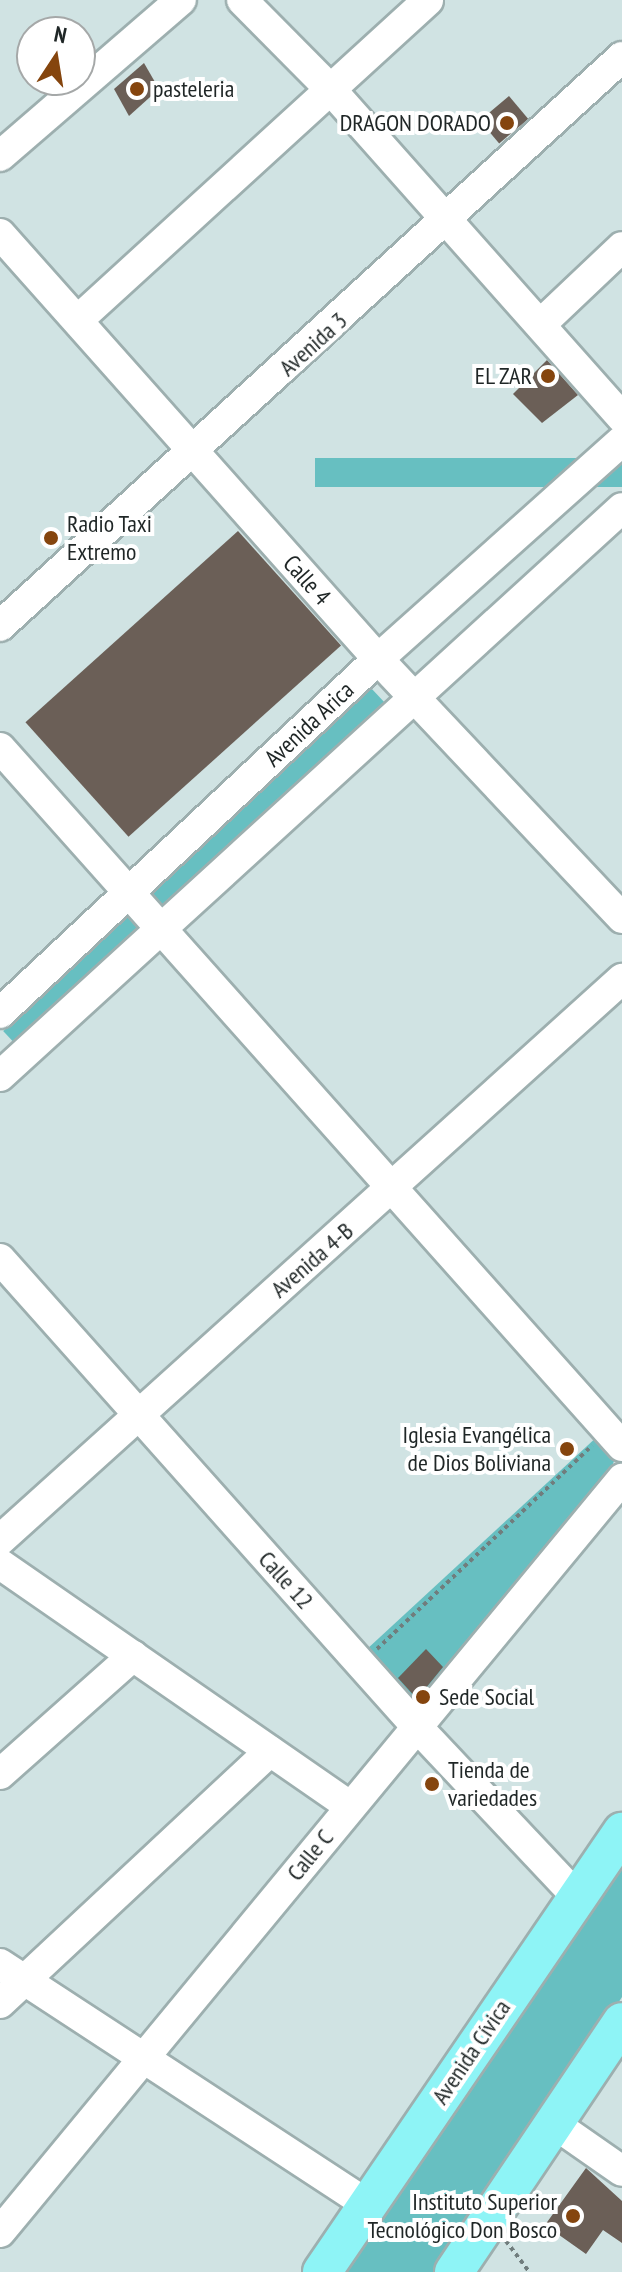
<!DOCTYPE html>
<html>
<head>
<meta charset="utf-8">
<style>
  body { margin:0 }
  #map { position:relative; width:622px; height:2272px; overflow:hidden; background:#d0e3e3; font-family:"PT Sans Narrow",sans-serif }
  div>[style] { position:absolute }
  .green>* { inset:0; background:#67bfc1; transform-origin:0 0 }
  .building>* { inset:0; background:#6b5f57; transform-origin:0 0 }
  .path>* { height:4px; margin-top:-2px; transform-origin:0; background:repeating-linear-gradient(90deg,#707d7d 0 4px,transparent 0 8px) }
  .roads { filter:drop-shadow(2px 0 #9dafaf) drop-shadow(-2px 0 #9dafaf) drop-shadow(0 2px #9dafaf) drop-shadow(0 -2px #9dafaf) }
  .minor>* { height:30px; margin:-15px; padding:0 15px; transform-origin:15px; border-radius:15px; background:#fff }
  .major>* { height:38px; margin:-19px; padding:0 19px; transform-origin:19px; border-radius:19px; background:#8ef4f6 }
  .dots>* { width:22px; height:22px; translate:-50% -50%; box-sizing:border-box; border:4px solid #fff; border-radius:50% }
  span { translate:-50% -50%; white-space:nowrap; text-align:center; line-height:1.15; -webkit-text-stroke:8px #fff; paint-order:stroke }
  .poi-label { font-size:24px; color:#1f2626 }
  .left { translate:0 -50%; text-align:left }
  .right { translate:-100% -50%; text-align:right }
  .street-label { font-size:24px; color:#1f2626 }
  .north { position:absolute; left:16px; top:16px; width:80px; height:80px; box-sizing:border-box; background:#fff; border:2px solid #a5a8a8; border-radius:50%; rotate:12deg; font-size:22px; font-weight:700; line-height:32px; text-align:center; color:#1f2626 }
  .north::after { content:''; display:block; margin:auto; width:28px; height:36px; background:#85450e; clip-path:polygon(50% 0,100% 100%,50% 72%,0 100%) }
</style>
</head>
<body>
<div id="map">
  <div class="green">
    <i style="left:622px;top:458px;width:29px;height:307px;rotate:90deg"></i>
    <i style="left:371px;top:688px;width:23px;height:503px;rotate:47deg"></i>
    <i style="clip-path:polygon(600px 1434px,616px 1456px,609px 1474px,417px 1704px,366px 1650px)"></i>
    <i style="clip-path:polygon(622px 1853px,622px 1997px,561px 2092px,436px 2272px,339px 2272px)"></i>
  </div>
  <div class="building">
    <i style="clip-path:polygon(144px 63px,159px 89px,129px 116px,114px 89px)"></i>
    <i style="left:509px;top:96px;width:30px;height:38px;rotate:50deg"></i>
    <i style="clip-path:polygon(547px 360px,578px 395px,542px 423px,513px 394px)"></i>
    <i style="left:238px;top:531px;width:154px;height:286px;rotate:48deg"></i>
    <i style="clip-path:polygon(426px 1649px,443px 1667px,417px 1699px,398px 1678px)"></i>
    <i style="clip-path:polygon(586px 2168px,622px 2201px,622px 2243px,603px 2230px,586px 2254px,545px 2225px)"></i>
  </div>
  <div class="path">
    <i style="left:377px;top:1649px;width:296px;rotate:-43.4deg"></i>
    <i style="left:506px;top:2241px;width:39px;rotate:53deg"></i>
  </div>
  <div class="roads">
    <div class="minor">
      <i style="left:242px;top:0;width:128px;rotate:45.3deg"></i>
      <i style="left:332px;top:91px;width:437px;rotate:48.4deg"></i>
      <i style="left:0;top:156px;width:239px;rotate:-40.8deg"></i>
      <i style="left:0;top:234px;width:569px;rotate:48.35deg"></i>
      <i style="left:378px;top:659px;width:356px;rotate:46.7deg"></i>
      <i style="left:78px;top:320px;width:474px;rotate:-42.4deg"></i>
      <i style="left:542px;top:323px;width:110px;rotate:-43.5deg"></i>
      <i style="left:0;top:626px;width:843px;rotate:-42.45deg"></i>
      <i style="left:0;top:748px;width:935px;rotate:48.3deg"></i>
      <i style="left:0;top:1013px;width:518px;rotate:-43.12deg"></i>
      <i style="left:378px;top:659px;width:327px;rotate:-41.8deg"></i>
      <i style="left:0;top:1076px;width:842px;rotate:-42.4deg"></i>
      <i style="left:0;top:1259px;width:627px;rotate:48.3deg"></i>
      <i style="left:417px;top:1727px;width:233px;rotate:46.7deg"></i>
      <i style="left:0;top:1540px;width:838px;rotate:-42.05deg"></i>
      <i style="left:0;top:1564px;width:426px;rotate:34.7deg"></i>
      <i style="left:0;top:1774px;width:178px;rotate:-41.6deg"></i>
      <i style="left:0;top:1964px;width:439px;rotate:33.2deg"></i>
      <i style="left:0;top:2003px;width:369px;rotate:-43deg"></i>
      <i style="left:556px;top:2125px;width:80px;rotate:34.9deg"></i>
      <i style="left:0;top:2232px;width:977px;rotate:-50.44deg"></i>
    </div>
    <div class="major">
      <i style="left:322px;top:2272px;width:533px;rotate:-55.71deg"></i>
      <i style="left:454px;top:2272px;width:301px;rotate:-56.1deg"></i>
    </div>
  </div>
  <div class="dots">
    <i style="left:137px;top:89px;background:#85450e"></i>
    <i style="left:507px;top:123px;background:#85450e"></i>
    <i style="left:548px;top:376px;background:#85450e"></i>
    <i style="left:51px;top:538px;background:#85450e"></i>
    <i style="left:567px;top:1449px;background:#85450e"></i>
    <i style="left:423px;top:1697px;background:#85450e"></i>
    <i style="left:432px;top:1784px;background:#85450e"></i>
    <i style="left:573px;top:2216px;background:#85450e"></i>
  </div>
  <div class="poi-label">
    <span class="left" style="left:153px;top:89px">pasteleria</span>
    <span class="right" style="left:491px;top:123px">DRAGON DORADO</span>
    <span class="right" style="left:532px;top:376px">EL ZAR</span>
    <span class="left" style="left:67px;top:538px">Radio Taxi<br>Extremo</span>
    <span class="right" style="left:551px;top:1449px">Iglesia Evangélica<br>de Dios Boliviana</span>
    <span class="left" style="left:439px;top:1697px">Sede Social</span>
    <span class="left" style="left:448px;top:1784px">Tienda de<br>variedades</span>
    <span class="right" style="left:557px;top:2216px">Instituto Superior<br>Tecnológico Don Bosco</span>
  </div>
  <div class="street-label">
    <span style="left:313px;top:344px;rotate:-42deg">Avenida 3</span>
    <span style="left:307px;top:580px;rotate:48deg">Calle 4</span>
    <span style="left:309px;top:724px;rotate:-43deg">Avenida Arica</span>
    <span style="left:312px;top:1260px;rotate:-41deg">Avenida 4-B</span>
    <span style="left:286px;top:1580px;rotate:48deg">Calle 12</span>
    <span style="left:310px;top:1855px;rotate:-51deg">Calle C</span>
    <span style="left:471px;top:2052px;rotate:-56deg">Avenida Cívica</span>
  </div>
  <div class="north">N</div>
</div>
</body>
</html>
